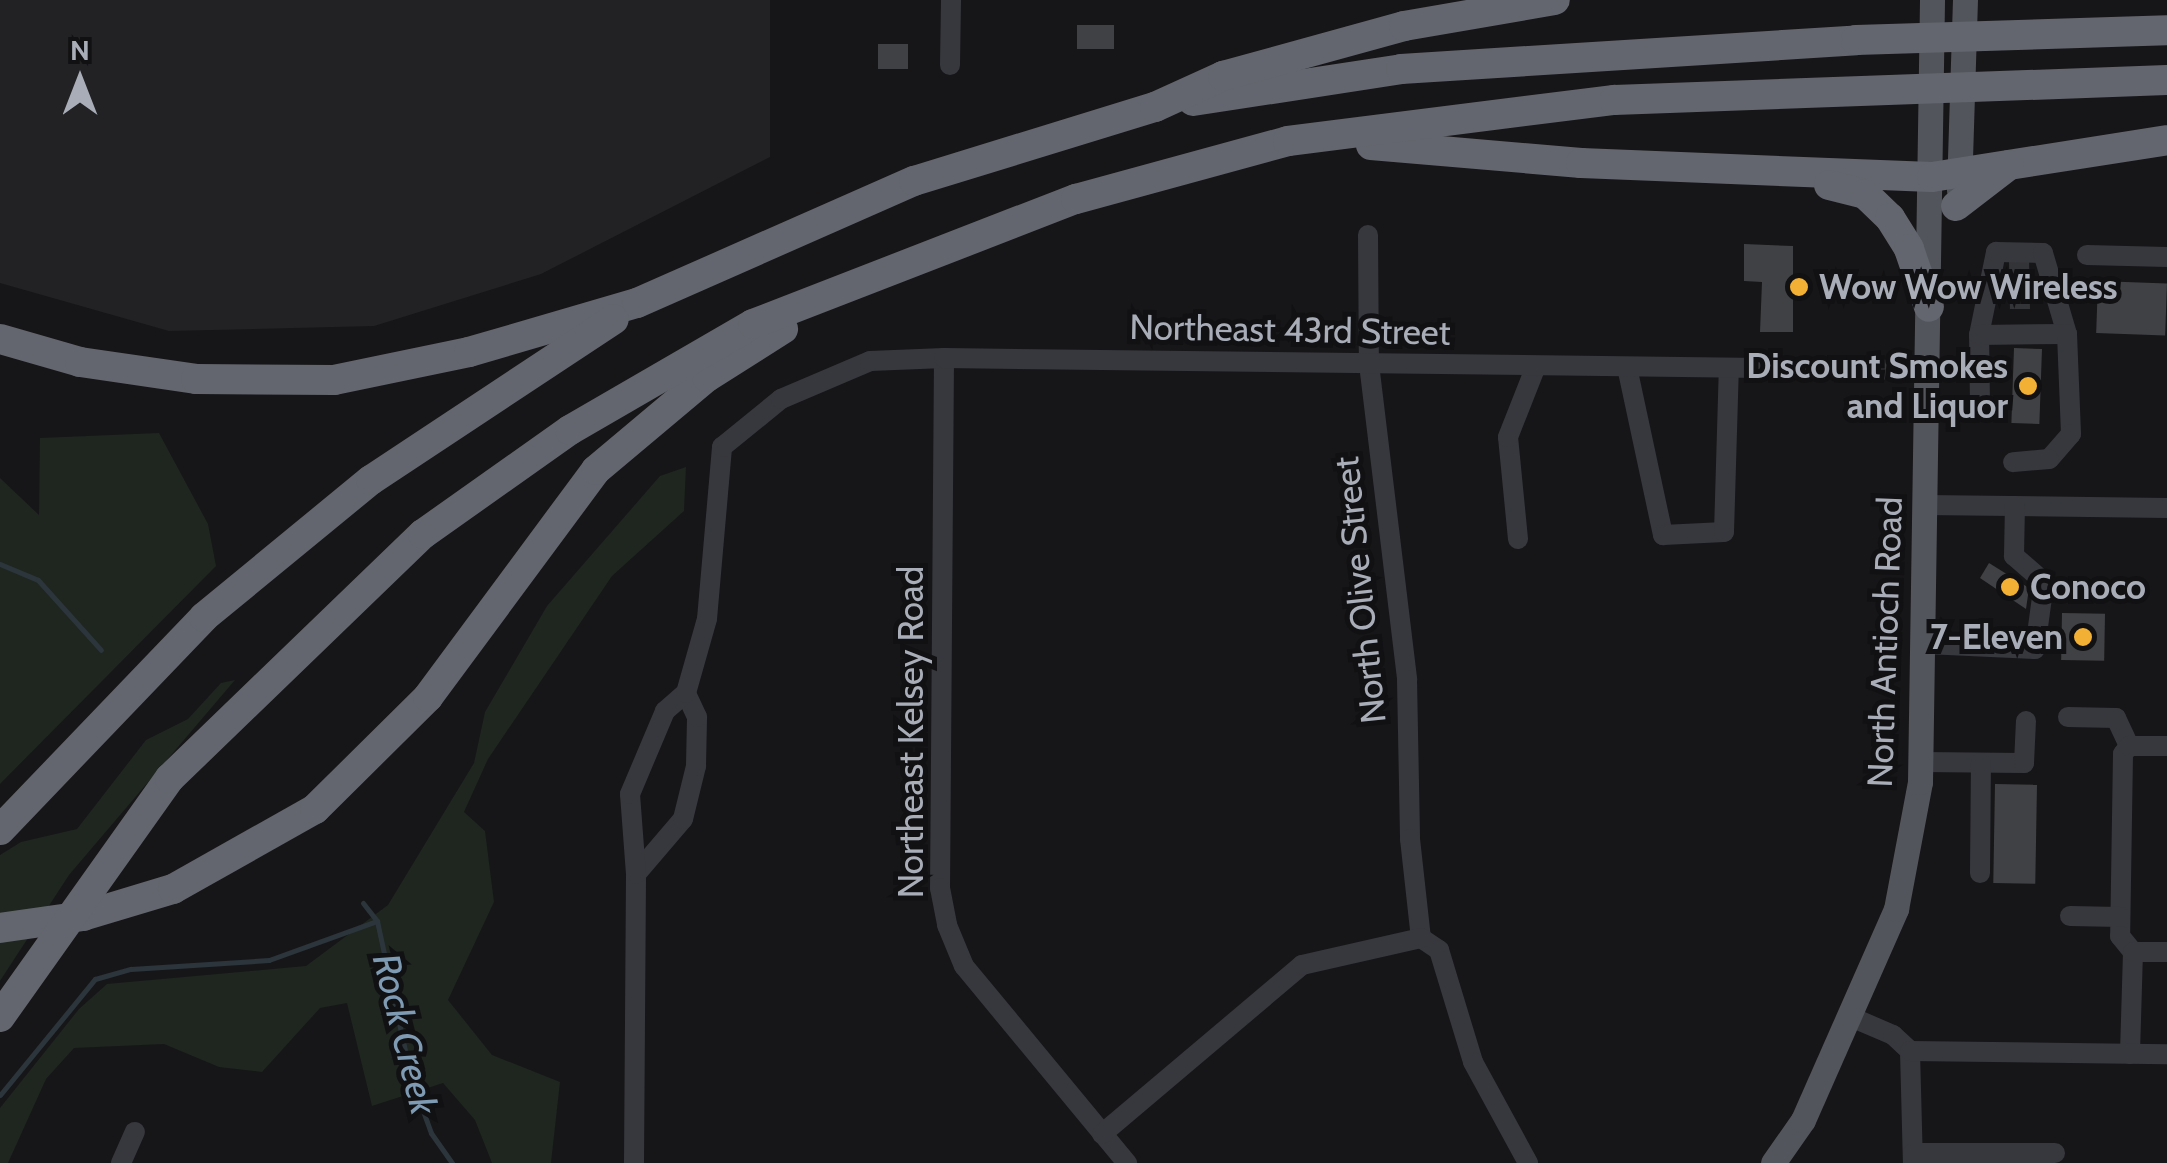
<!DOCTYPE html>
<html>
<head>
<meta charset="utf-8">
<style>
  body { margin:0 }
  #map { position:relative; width:2167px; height:1163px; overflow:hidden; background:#161618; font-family:Cabin,sans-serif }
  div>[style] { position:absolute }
  .built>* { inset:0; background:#222225 }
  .green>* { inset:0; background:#1e261f }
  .stream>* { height:5px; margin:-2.5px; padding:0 2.5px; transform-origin:2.5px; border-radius:2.5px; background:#2c353c }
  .building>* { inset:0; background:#404145; transform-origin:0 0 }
  .minor-tunnel>* { height:20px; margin-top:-10px; transform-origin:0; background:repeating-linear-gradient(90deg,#333438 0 20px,transparent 0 30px) }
  .minor>* { height:20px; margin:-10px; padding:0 10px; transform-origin:10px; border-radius:10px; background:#37383d }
  .major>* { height:25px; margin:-12.5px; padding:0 12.5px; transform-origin:12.5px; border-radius:12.5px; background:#53555c }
  .highway>* { height:30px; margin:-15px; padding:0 15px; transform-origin:15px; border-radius:15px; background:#63666e }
  .dots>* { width:28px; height:28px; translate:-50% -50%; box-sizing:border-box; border:5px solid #111113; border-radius:50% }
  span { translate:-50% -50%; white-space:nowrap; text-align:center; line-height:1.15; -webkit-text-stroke:10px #111113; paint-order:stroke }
  .poi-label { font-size:35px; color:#a8adb8; font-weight:700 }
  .left { translate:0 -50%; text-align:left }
  .right { translate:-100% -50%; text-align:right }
  .street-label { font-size:35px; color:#a8adb8 }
  .water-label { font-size:38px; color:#7f9bb3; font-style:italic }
  .north { position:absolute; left:30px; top:30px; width:100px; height:100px; -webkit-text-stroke:8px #111113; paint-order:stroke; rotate:0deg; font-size:28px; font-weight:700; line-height:40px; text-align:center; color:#a8adb8 }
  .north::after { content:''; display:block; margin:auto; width:35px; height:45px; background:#a8adb8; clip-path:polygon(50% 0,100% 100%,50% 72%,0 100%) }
</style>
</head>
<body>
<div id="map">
  <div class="built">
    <i style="clip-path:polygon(0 0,770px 0,770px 157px,541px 274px,374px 326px,169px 331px,0 283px)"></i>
  </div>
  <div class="green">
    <i style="clip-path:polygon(159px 433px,208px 524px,216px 566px,0 784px,0 478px,39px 515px,40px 438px)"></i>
    <i style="clip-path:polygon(686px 467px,684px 511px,612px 576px,488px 759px,464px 812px,485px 831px,494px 902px,448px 1000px,492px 1055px,560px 1082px,551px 1163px,492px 1163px,475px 1120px,443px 1083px,372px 1106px,347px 1003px,320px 1008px,262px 1072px,219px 1067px,164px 1044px,74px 1048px,46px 1079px,8px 1163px,0 1163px,0 1108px,79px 1009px,107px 984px,306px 966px,388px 905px,474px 763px,485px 712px,547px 606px,660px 476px)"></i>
    <i style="clip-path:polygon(235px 680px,69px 875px,0 981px,0 855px,21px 842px,77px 829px,146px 740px,188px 719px,221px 683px)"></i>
  </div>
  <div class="stream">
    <i style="left:0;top:564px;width:41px;rotate:22.8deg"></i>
    <i style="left:38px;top:580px;width:94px;rotate:48deg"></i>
    <i style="left:363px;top:903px;width:23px;rotate:52deg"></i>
    <i style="left:377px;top:921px;width:161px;rotate:77.8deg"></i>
    <i style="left:411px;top:1078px;width:59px;rotate:70deg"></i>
    <i style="left:431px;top:1133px;width:37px;rotate:55deg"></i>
    <i style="left:0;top:1095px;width:150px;rotate:-50.7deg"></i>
    <i style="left:95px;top:979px;width:37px;rotate:-16deg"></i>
    <i style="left:131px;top:969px;width:138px;rotate:-3.7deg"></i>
    <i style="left:269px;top:960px;width:115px;rotate:-19.9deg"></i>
  </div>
  <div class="building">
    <i style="left:1077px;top:25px;width:37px;height:24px"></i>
    <i style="left:878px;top:44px;width:30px;height:25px"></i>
    <i style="clip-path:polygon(1744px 244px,1793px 246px,1793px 332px,1760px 332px,1762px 282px,1744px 281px)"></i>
    <i style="left:2098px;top:281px;width:69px;height:52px;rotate:2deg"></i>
    <i style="left:2014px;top:348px;width:28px;height:75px;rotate:2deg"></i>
    <i style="clip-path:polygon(1989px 563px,2029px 588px,2026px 609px,1980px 578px)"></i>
    <i style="left:2062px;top:613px;width:43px;height:47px;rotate:1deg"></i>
    <i style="left:1995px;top:784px;width:42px;height:99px;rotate:1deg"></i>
  </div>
  <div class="minor-tunnel">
    <i style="left:2019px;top:259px;width:53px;rotate:88.9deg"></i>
  </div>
  <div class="minor">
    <i style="left:950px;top:65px;width:65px;rotate:-89.1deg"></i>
    <i style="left:1368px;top:235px;width:129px;rotate:89.6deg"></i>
    <i style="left:1369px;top:364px;width:318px;rotate:83.1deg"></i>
    <i style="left:1407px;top:680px;width:159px;rotate:88.9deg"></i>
    <i style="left:1410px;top:839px;width:100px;rotate:83.7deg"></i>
    <i style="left:2087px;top:255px;width:80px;rotate:1.4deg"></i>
    <i style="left:1979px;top:335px;width:85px;rotate:-78.4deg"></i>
    <i style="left:1996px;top:252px;width:47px;rotate:1.2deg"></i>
    <i style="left:2043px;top:253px;width:84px;rotate:73.5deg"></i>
    <i style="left:944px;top:358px;width:530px;rotate:90.43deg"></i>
    <i style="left:940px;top:888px;width:38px;rotate:79deg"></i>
    <i style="left:947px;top:925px;width:44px;rotate:67.5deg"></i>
    <i style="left:964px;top:966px;width:256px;rotate:50.4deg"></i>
    <i style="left:1627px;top:367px;width:172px;rotate:77.9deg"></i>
    <i style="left:1663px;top:535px;width:61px;rotate:-2.8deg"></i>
    <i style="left:1724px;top:532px;width:164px;rotate:-88.3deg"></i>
    <i style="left:1980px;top:403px;width:68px;rotate:-90.8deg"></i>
    <i style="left:1979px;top:335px;width:88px;rotate:-0.7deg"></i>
    <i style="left:2067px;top:334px;width:100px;rotate:87.7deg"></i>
    <i style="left:2071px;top:434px;width:33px;rotate:131deg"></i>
    <i style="left:2049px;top:459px;width:36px;rotate:175deg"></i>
    <i style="left:1925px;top:505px;width:242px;rotate:0.7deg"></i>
    <i style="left:1518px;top:539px;width:102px;rotate:-95.6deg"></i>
    <i style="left:1508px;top:437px;width:76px;rotate:-68.5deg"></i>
    <i style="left:1926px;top:644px;width:109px;rotate:2.6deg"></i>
    <i style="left:2035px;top:649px;width:68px;rotate:-82.3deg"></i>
    <i style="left:2044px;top:582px;width:40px;rotate:-139deg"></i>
    <i style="left:2014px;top:556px;width:50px;rotate:-88.9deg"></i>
    <i style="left:2068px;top:717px;width:48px;rotate:1.2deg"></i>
    <i style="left:2116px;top:718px;width:31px;rotate:65deg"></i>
    <i style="left:2129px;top:746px;width:10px;rotate:127deg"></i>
    <i style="left:2123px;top:754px;width:182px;rotate:90.9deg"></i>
    <i style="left:2120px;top:936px;width:21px;rotate:51deg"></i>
    <i style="left:2133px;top:952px;width:102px;rotate:91.7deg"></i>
    <i style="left:2129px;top:746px;width:38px"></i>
    <i style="left:1921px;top:762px;width:103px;rotate:0.6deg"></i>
    <i style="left:2024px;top:763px;width:42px;rotate:-87.3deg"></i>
    <i style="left:1980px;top:873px;width:110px;rotate:-89.5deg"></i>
    <i style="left:636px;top:874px;width:72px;rotate:-49.5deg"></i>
    <i style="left:683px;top:819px;width:55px;rotate:-76.2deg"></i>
    <i style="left:696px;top:766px;width:49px;rotate:-88.8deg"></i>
    <i style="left:697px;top:717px;width:26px;rotate:-115deg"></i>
    <i style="left:2070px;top:916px;width:50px;rotate:1.1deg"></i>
    <i style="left:1421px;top:938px;width:22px;rotate:34deg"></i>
    <i style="left:1439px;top:950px;width:117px;rotate:73.1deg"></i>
    <i style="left:1473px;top:1062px;width:115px;rotate:61.4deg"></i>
    <i style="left:2133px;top:952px;width:34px"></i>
    <i style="left:1851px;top:1017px;width:46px;rotate:23.2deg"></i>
    <i style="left:1893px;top:1035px;width:23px;rotate:43deg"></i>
    <i style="left:1910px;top:1051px;width:112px;rotate:88.5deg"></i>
    <i style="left:1910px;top:1051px;width:257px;rotate:0.7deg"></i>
    <i style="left:1102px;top:1134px;width:262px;rotate:-40.2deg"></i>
    <i style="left:1302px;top:965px;width:122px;rotate:-12.8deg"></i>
    <i style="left:1913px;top:1153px;width:142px"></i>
    <i style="left:121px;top:1163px;width:34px;rotate:-66deg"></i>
    <i style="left:634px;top:1163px;width:289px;rotate:-89.6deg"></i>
    <i style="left:636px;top:874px;width:80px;rotate:-94.3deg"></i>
    <i style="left:630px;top:794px;width:90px;rotate:-67.1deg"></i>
    <i style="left:665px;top:711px;width:28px;rotate:-41deg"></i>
    <i style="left:686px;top:693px;width:77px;rotate:-74.2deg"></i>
    <i style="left:707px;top:619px;width:173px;rotate:-85deg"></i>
    <i style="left:722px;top:447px;width:76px;rotate:-39.1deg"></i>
    <i style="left:781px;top:399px;width:97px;rotate:-23.1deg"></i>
    <i style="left:870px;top:361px;width:74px;rotate:-2.3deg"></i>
    <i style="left:944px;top:358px;width:980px;rotate:0.7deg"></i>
  </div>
  <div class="major">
    <i style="left:1959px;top:190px;width:190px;rotate:-88.2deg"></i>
    <i style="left:1773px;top:1163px;width:52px;rotate:-55.1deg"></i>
    <i style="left:1803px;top:1120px;width:231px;rotate:-66.2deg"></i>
    <i style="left:1896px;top:909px;width:129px;rotate:-79.3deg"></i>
    <i style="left:1920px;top:782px;width:782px;rotate:-89.12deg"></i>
  </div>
  <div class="highway">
    <i style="left:1193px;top:101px;width:210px;rotate:-8.7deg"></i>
    <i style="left:1401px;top:69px;width:456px;rotate:-3.6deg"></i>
    <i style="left:1856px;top:40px;width:311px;rotate:-1.8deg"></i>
    <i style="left:1371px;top:145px;width:211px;rotate:4.9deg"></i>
    <i style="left:1581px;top:163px;width:351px;rotate:2.3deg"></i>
    <i style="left:1932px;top:177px;width:238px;rotate:-8.9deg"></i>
    <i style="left:1829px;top:185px;width:37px;rotate:14deg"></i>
    <i style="left:1865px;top:194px;width:35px;rotate:44deg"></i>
    <i style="left:1890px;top:218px;width:36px;rotate:58deg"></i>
    <i style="left:1909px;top:249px;width:61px;rotate:71deg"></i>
    <i style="left:1956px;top:206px;width:67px;rotate:-37.7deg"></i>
    <i style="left:0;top:339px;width:83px;rotate:16deg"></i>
    <i style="left:80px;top:362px;width:117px;rotate:8.3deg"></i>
    <i style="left:196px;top:379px;width:138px;rotate:0.4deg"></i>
    <i style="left:334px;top:380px;width:138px;rotate:-11.7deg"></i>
    <i style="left:469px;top:352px;width:175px;rotate:-16.3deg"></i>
    <i style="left:637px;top:303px;width:303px;rotate:-23.8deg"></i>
    <i style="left:914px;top:181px;width:252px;rotate:-17.1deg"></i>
    <i style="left:1155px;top:107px;width:75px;rotate:-24.5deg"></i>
    <i style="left:1223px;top:76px;width:188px;rotate:-15.4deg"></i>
    <i style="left:1404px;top:26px;width:153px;rotate:-9.8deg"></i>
    <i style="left:0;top:830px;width:295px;rotate:-46.2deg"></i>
    <i style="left:204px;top:617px;width:216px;rotate:-39.4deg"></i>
    <i style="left:371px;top:480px;width:291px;rotate:-33.5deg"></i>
    <i style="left:0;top:928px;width:84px;rotate:-8.2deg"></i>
    <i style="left:83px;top:916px;width:94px;rotate:-16.7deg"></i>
    <i style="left:173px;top:889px;width:163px;rotate:-29.4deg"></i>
    <i style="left:315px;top:809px;width:159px;rotate:-44.7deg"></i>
    <i style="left:428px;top:697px;width:282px;rotate:-53.5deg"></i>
    <i style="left:596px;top:470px;width:145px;rotate:-40deg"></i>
    <i style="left:707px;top:377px;width:90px;rotate:-32.3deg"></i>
    <i style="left:0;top:1017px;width:293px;rotate:-54.6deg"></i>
    <i style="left:170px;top:778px;width:351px;rotate:-44deg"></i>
    <i style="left:423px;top:534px;width:180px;rotate:-35.3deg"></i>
    <i style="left:570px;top:430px;width:211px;rotate:-30.1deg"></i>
    <i style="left:753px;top:324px;width:346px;rotate:-21.2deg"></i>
    <i style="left:1076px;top:199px;width:220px;rotate:-15.3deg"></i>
    <i style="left:1288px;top:141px;width:329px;rotate:-7.2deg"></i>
    <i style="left:1614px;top:100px;width:553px;rotate:-2.07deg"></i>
  </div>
  <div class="dots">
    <i style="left:1799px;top:287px;background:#f2b134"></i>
    <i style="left:2028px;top:386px;background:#f2b134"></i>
    <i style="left:2010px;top:587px;background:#f2b134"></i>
    <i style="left:2083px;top:637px;background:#f2b134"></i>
  </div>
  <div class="poi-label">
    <span class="left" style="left:1819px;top:287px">Wow Wow Wireless</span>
    <span class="right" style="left:2008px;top:386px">Discount Smokes<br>and Liquor</span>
    <span class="left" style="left:2030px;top:587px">Conoco</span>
    <span class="right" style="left:2063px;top:637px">7-Eleven</span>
  </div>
  <div class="street-label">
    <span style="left:1290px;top:330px;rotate:1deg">Northeast 43rd Street</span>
    <span style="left:1360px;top:590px;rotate:-96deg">North Olive Street</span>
    <span style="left:1885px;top:642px;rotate:-88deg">North Antioch Road</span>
    <span style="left:911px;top:732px;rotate:-90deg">Northeast Kelsey Road</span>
  </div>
  <div class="water-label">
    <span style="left:405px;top:1034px;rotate:76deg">Rock Creek</span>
  </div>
  <div class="north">N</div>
</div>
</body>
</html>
